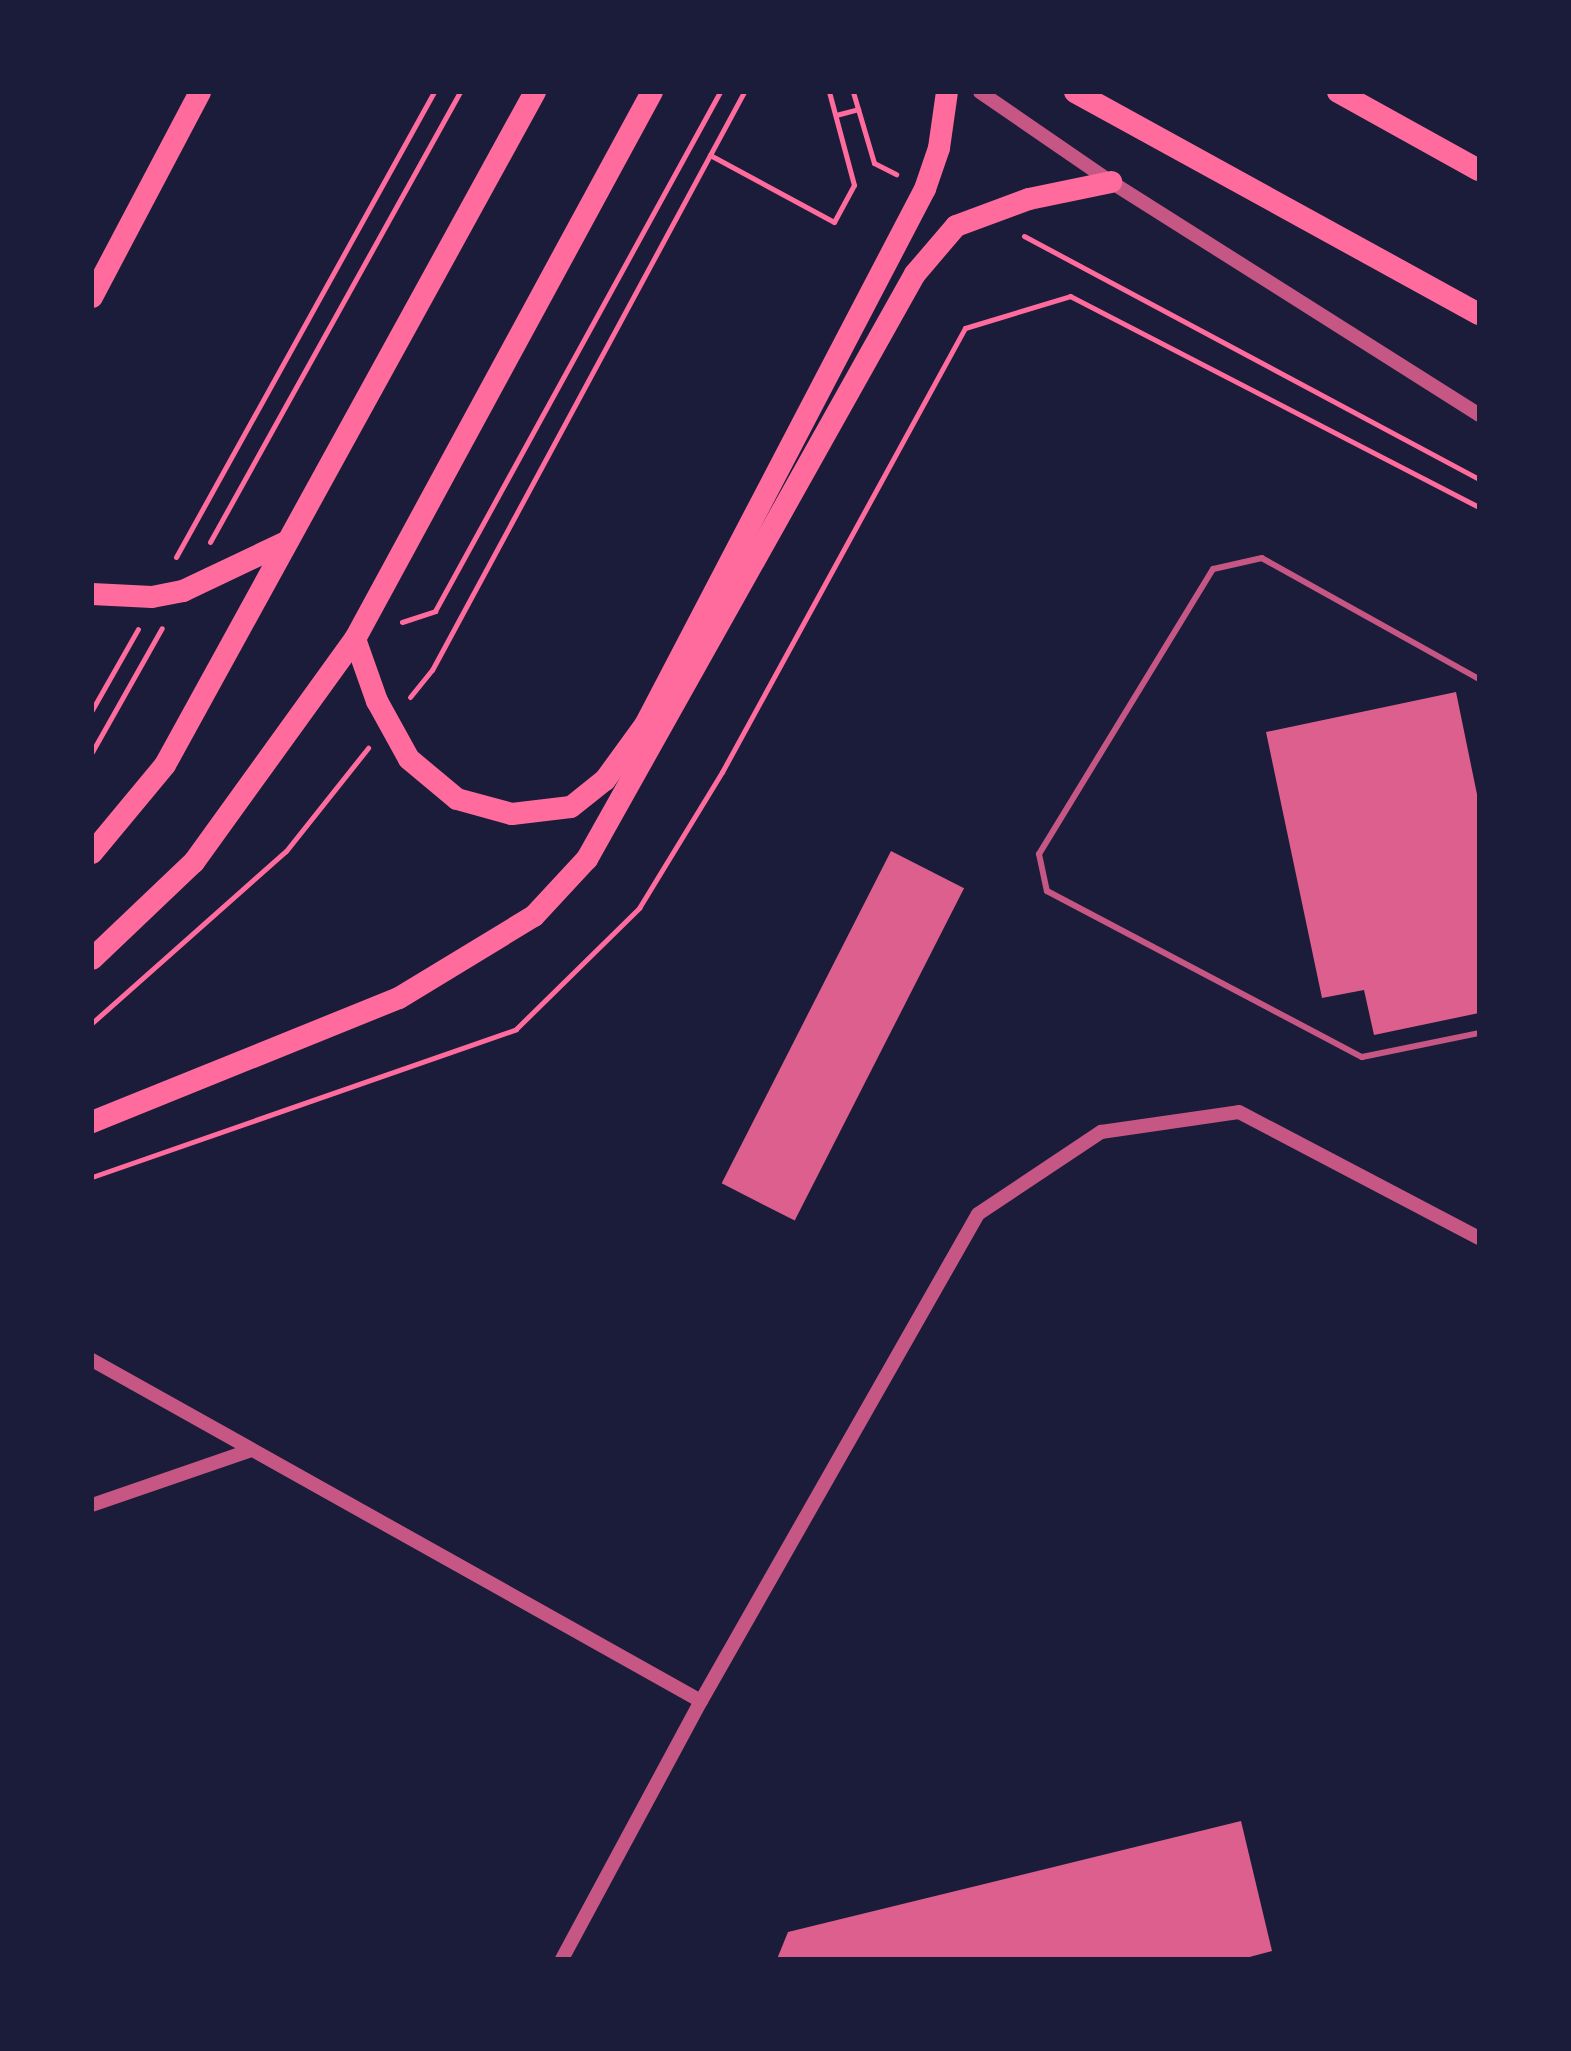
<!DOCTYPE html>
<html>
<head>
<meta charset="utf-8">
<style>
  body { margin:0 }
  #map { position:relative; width:1571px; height:2051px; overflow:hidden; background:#1b1b3a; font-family:"Crimson Pro",serif }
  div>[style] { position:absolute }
  .building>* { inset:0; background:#dd5f8e; transform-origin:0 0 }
  .path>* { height:5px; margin:-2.5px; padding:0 2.5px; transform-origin:2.5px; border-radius:2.5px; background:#ff6b9d }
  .service>* { height:6px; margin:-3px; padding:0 3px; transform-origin:3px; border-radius:3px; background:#c65784 }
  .tertiary>* { height:14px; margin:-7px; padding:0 7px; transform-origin:7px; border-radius:7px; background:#c65784 }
  .trunk>* { height:22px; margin:-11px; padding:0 11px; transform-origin:11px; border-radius:11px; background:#ff6b9d }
  span { translate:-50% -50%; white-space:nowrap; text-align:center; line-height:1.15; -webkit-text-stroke:7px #1b1b3a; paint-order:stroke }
  .frame { position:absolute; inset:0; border:94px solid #1b1b3a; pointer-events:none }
</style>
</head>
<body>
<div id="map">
  <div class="building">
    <i style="clip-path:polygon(1456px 692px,1479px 804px,1479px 1013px,1374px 1035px,1364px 990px,1322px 998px,1266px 732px)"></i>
    <i style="left:891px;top:851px;width:82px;height:373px;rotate:27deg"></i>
    <i style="clip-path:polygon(1241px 1821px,1272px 1951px,1242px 1959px,777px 1959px,788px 1932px)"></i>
  </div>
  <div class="path">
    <i style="left:853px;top:92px;width:74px;rotate:73.5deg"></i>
    <i style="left:874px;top:163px;width:25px;rotate:27deg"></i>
    <i style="left:836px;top:115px;width:23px;rotate:-15deg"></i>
    <i style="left:710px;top:155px;width:141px;rotate:28.4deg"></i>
    <i style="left:834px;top:222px;width:42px;rotate:-61.6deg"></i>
    <i style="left:854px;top:185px;width:96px;rotate:-105deg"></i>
    <i style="left:1024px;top:236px;width:516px;rotate:28.11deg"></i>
    <i style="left:210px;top:542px;width:515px;rotate:-60.95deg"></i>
    <i style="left:176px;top:557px;width:532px;rotate:-60.98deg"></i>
    <i style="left:402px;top:622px;width:35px;rotate:-18deg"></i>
    <i style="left:435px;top:611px;width:592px;rotate:-61.23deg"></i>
    <i style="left:410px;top:697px;width:35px;rotate:-51deg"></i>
    <i style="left:432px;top:670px;width:657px;rotate:-61.64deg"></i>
    <i style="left:92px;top:710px;width:93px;rotate:-60.4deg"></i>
    <i style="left:92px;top:752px;width:142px;rotate:-60.6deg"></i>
    <i style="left:92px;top:1023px;width:259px;rotate:-41.6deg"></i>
    <i style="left:286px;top:851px;width:132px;rotate:-51.5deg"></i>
    <i style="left:92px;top:1177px;width:449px;rotate:-19.2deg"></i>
    <i style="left:516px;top:1029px;width:173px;rotate:-44.5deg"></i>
    <i style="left:639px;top:908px;width:159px;rotate:-58.6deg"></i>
    <i style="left:722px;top:772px;width:506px;rotate:-61.31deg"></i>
    <i style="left:965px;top:328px;width:110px;rotate:-16.9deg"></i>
    <i style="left:1070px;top:296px;width:460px;rotate:27.3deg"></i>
  </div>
  <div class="service">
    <i style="left:1479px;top:679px;width:248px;rotate:-150.9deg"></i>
    <i style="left:1262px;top:558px;width:50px;rotate:167.3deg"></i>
    <i style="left:1213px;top:569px;width:334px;rotate:121.4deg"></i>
    <i style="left:1039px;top:854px;width:38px;rotate:78deg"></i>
    <i style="left:1047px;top:891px;width:356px;rotate:27.8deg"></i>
    <i style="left:1362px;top:1057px;width:119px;rotate:-11.6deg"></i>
  </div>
  <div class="tertiary">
    <i style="left:980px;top:92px;width:159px;rotate:34.5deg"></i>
    <i style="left:1111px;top:182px;width:436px;rotate:32.3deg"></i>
    <i style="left:92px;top:1360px;width:698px;rotate:29.25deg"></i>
    <i style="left:92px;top:1505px;width:166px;rotate:-19deg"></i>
    <i style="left:562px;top:1959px;width:293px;rotate:-61.7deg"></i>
    <i style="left:701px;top:1701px;width:560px;rotate:-60.37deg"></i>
    <i style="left:978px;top:1214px;width:148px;rotate:-33.7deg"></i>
    <i style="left:1101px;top:1132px;width:139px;rotate:-8.2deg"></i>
    <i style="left:1239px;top:1112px;width:271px;rotate:27.7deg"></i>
  </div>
  <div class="trunk">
    <i style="left:1075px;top:92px;width:461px;rotate:28.8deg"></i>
    <i style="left:1338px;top:92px;width:161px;rotate:29deg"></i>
    <i style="left:92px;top:297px;width:232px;rotate:-62.2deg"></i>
    <i style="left:92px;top:594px;width:60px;rotate:2.9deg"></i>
    <i style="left:152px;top:597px;width:32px;rotate:-11deg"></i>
    <i style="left:183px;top:591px;width:112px;rotate:-25.4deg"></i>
    <i style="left:355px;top:639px;width:66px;rotate:70.5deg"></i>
    <i style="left:377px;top:701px;width:66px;rotate:61.1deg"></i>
    <i style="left:409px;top:759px;width:62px;rotate:39.8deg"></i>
    <i style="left:457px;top:799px;width:57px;rotate:15.3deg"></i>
    <i style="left:512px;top:814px;width:59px;rotate:-6.8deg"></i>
    <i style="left:571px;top:807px;width:43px;rotate:-38.5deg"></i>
    <i style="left:605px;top:780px;width:68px;rotate:-54deg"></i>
    <i style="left:645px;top:725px;width:605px;rotate:-62.42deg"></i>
    <i style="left:925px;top:189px;width:43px;rotate:-71.1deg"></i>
    <i style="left:939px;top:148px;width:57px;rotate:-81.9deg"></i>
    <i style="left:92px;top:853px;width:114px;rotate:-50.3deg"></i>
    <i style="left:165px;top:765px;width:768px;rotate:-61.2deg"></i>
    <i style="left:92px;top:959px;width:141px;rotate:-43.6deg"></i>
    <i style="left:194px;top:862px;width:275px;rotate:-54.2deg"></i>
    <i style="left:355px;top:639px;width:622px;rotate:-61.5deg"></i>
    <i style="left:92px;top:1122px;width:331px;rotate:-22deg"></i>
    <i style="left:399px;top:998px;width:158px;rotate:-31.3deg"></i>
    <i style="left:534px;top:916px;width:78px;rotate:-47.1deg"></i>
    <i style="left:587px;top:859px;width:671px;rotate:-60.72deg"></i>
    <i style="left:915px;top:274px;width:63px;rotate:-49.5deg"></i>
    <i style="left:956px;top:226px;width:78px;rotate:-20.3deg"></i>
    <i style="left:1029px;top:199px;width:84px;rotate:-11.7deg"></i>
  </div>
  <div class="frame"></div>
</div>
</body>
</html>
